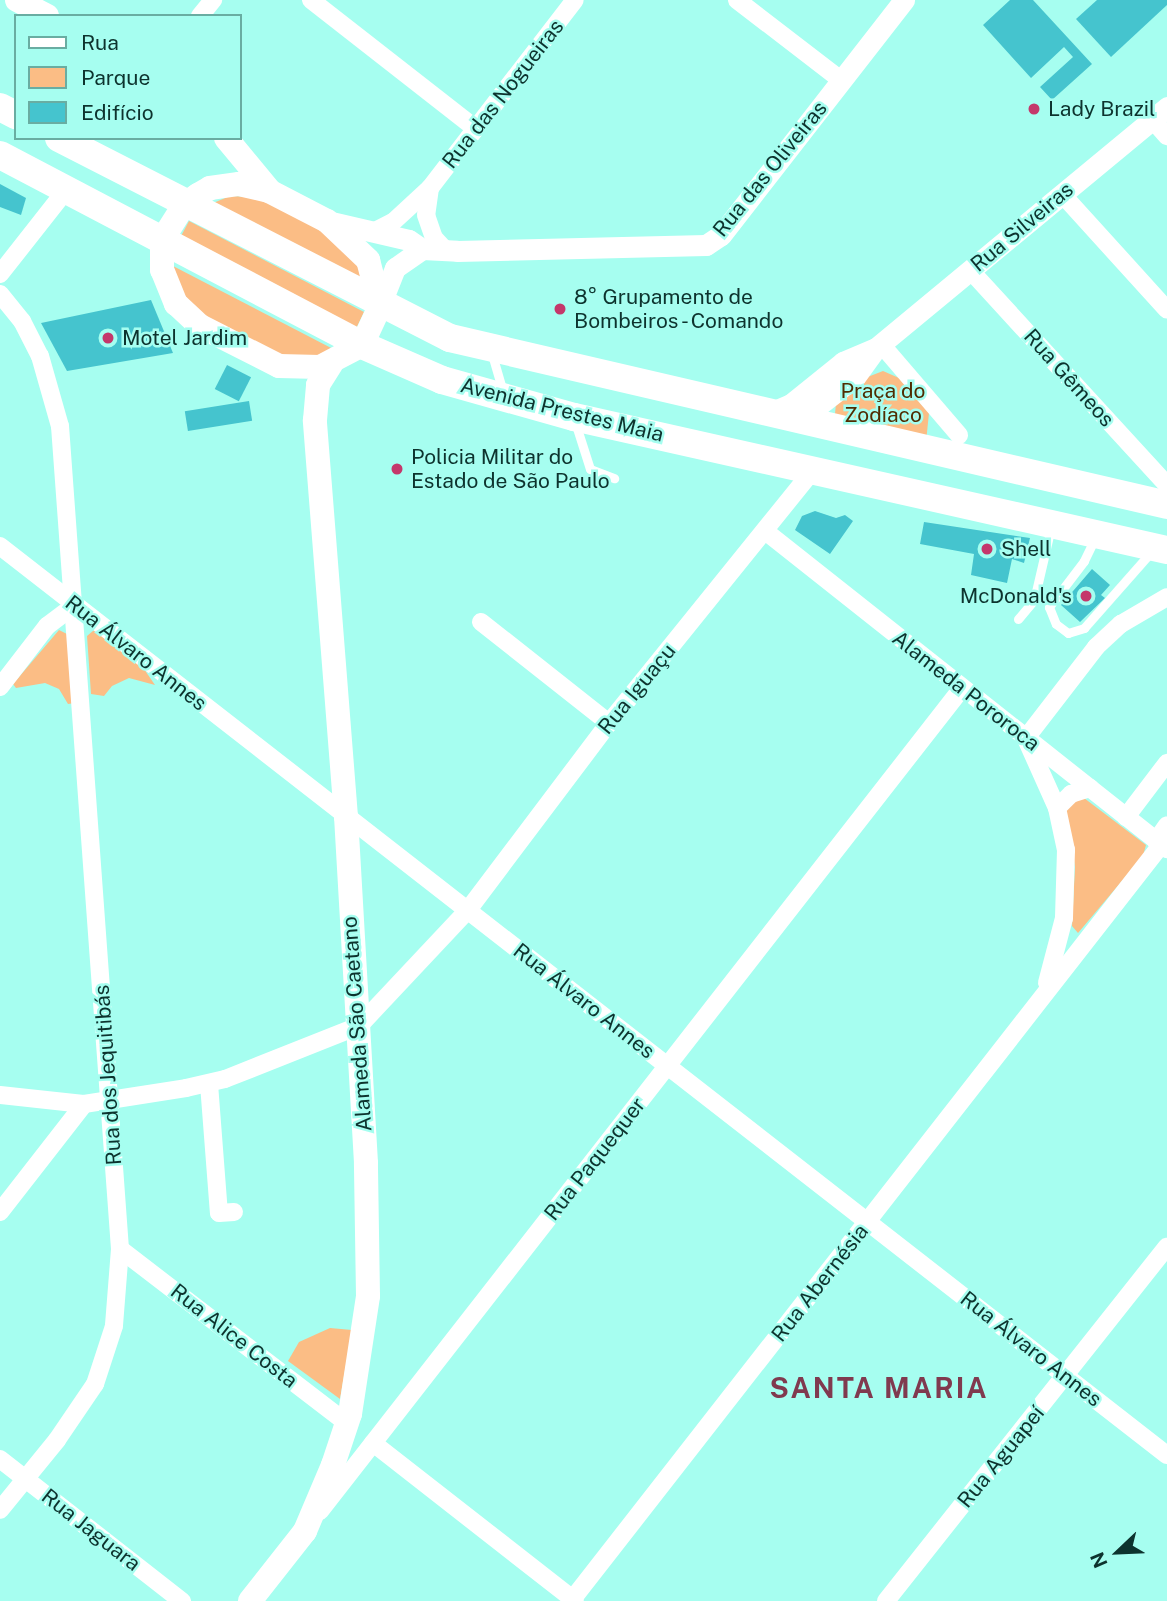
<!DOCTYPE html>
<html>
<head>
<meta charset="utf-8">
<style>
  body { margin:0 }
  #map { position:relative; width:1167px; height:1601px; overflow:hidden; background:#a6fef0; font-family:"Public Sans",sans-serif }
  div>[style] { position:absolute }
  .green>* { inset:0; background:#fbbd85 }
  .building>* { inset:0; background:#45c4ce; transform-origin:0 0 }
  .service>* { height:9px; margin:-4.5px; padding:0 4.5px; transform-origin:4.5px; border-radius:4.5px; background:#fff }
  .minor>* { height:18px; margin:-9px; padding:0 9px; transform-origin:9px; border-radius:9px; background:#fff }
  .tertiary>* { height:21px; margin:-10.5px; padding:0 10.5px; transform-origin:10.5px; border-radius:10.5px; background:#fff }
  .secondary>* { height:24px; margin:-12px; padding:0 12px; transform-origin:12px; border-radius:12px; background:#fff }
  .trunk>* { height:28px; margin:-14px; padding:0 14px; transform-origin:14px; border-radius:14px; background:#fff }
  .dots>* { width:19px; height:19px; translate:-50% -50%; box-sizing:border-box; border:4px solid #a6fef0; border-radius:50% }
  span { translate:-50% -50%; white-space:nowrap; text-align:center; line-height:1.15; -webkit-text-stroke:5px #a6fef0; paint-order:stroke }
  .street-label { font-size:21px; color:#0d332e }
  .poi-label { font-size:21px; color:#0d332e }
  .left { translate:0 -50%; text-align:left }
  .right { translate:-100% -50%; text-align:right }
  .park-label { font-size:21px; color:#502c01 }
  .district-label { font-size:28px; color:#803a4f; font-weight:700; letter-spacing:2px }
  .legend { position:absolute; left:14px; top:14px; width:228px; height:126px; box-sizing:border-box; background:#a6fef0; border:2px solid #69ada2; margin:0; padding:9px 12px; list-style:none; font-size:21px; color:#0d332e }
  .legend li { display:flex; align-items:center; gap:14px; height:35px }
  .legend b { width:35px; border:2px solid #69ada2 }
  .north { position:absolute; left:1083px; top:1517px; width:70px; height:70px; -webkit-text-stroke:5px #a6fef0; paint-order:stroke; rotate:247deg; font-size:19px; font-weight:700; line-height:28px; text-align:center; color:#0d332e }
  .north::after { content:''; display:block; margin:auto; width:24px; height:32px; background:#0d332e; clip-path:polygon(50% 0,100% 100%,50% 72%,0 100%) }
</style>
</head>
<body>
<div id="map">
  <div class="green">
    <i style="clip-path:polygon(230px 196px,254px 197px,318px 226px,349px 250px,370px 289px,206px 206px)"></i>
    <i style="clip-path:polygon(189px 221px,364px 312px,354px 333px,180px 238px)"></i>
    <i style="clip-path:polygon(173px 266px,335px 350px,322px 356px,283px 356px,207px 318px,185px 297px)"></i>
    <i style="clip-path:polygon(883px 371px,899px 378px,929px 413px,926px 442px,835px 414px,836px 403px,865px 378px)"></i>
    <i style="clip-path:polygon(59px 630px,67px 634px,75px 703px,68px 704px,59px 689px,45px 683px,16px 688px,13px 684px)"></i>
    <i style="clip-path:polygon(94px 630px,144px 669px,155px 685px,129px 678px,112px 686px,104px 696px,91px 694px,87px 636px)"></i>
    <i style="clip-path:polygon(1084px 798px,1146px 845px,1143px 856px,1078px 933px,1072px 926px,1075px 867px,1066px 812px,1072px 802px)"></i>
    <i style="clip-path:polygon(330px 1328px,352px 1330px,340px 1399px,288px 1361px,299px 1342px)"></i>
  </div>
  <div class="building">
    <i style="clip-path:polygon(1010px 0,1033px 0,1092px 64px,1052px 100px,1040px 87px,1073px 57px,1064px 47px,1031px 78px,983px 25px)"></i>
    <i style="clip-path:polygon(1097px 0,1167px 0,1167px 5px,1111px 57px,1076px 19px)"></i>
    <i style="clip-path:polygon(0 184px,26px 198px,21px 215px,0 207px)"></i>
    <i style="clip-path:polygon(151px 300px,173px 353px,67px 371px,41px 323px)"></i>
    <i style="left:227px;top:365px;width:27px;height:27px;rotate:27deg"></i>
    <i style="left:249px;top:401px;width:20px;height:65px;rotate:81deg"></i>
    <i style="clip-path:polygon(815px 511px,836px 518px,845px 515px,853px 521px,830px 554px,795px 530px,802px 516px)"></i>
    <i style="clip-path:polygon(924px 522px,1030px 538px,1024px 563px,1012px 559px,1007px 583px,971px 575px,974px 554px,920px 544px)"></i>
    <i style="clip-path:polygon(1092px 569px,1110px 585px,1101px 595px,1105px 598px,1080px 622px,1061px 605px)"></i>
  </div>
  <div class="service">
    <i style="left:491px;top:351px;width:43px;rotate:73.7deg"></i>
    <i style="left:575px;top:422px;width:49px;rotate:72.3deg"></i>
    <i style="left:590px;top:469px;width:26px;rotate:21deg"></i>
    <i style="left:1096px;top:536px;width:28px;rotate:116deg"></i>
    <i style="left:1084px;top:561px;width:58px;rotate:127.3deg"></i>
    <i style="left:1049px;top:607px;width:18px;rotate:68deg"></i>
    <i style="left:1056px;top:624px;width:15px;rotate:37deg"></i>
    <i style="left:1068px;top:633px;width:17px;rotate:-17deg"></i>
    <i style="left:1084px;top:628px;width:101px;rotate:-48.6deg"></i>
    <i style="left:1018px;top:619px;width:25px;rotate:-50deg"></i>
    <i style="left:1034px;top:600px;width:75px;rotate:-76.9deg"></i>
  </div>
  <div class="minor">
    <i style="left:311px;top:0;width:209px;rotate:38deg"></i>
    <i style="left:737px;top:0;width:131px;rotate:37.6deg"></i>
    <i style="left:200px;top:16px;width:21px;rotate:-51deg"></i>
    <i style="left:1152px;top:119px;width:23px;rotate:49deg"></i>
    <i style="left:430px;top:188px;width:27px;rotate:98deg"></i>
    <i style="left:426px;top:215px;width:24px;rotate:71deg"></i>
    <i style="left:434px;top:238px;width:16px;rotate:47deg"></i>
    <i style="left:1062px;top:194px;width:156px;rotate:47.8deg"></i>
    <i style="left:373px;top:232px;width:22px;rotate:-27deg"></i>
    <i style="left:393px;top:222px;width:50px;rotate:-42.6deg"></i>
    <i style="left:430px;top:188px;width:237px;rotate:-52.4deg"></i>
    <i style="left:970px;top:270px;width:292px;rotate:47.5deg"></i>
    <i style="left:0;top:274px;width:107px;rotate:-51.8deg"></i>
    <i style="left:0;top:294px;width:35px;rotate:51deg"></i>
    <i style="left:22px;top:321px;width:39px;rotate:63deg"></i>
    <i style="left:40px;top:356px;width:73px;rotate:74.1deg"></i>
    <i style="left:60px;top:426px;width:825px;rotate:85.83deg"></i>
    <i style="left:120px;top:1249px;width:77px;rotate:94.5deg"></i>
    <i style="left:114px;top:1326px;width:61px;rotate:108.1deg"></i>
    <i style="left:95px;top:1384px;width:68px;rotate:124.2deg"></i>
    <i style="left:57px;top:1440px;width:90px;rotate:129.2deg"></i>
    <i style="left:881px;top:344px;width:120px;rotate:49.4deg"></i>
    <i style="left:765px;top:531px;width:513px;rotate:38.35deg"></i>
    <i style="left:0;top:546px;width:1479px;rotate:37.92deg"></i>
    <i style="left:481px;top:622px;width:163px;rotate:38.3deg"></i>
    <i style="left:0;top:687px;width:77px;rotate:-52.4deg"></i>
    <i style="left:47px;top:626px;width:35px;rotate:-37deg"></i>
    <i style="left:1026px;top:738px;width:115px;rotate:-52.4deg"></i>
    <i style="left:1096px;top:647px;width:34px;rotate:-43deg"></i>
    <i style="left:1121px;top:624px;width:53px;rotate:-30.4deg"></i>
    <i style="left:1027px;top:741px;width:73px;rotate:65.9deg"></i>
    <i style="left:1057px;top:808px;width:43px;rotate:77.9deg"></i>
    <i style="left:1066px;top:850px;width:68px;rotate:91.7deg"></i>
    <i style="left:1064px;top:918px;width:67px;rotate:104.7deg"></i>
    <i style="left:1057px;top:808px;width:20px;rotate:-45deg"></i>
    <i style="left:1071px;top:794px;width:20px;rotate:-18deg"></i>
    <i style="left:1126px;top:817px;width:68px;rotate:-52.8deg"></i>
    <i style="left:1156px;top:841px;width:19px;rotate:-55deg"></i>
    <i style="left:209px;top:1084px;width:129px;rotate:85.6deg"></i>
    <i style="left:219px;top:1213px;width:15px;rotate:-4deg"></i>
    <i style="left:0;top:1095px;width:84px;rotate:6.1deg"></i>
    <i style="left:84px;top:1104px;width:103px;rotate:-8.9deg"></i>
    <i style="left:186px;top:1088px;width:40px;rotate:-13deg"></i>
    <i style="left:225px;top:1079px;width:144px;rotate:-21.6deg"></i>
    <i style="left:359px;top:1026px;width:159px;rotate:-46.8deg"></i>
    <i style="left:468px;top:910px;width:234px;rotate:-53deg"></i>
    <i style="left:609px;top:723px;width:324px;rotate:-51.1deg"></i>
    <i style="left:0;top:1212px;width:137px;rotate:-52.1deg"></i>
    <i style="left:120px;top:1249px;width:286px;rotate:37.5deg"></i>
    <i style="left:373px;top:1443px;width:256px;rotate:38deg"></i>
    <i style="left:0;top:1459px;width:231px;rotate:38deg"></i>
    <i style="left:320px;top:1511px;width:1044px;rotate:-52.04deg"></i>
    <i style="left:571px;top:1601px;width:959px;rotate:-52.03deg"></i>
    <i style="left:886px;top:1601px;width:452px;rotate:-51.6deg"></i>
  </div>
  <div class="tertiary">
    <i style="left:327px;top:221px;width:84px;rotate:13deg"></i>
    <i style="left:409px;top:240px;width:16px;rotate:35deg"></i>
    <i style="left:422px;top:249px;width:35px;rotate:3deg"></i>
    <i style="left:457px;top:251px;width:249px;rotate:-1.4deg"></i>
    <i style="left:706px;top:245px;width:18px;rotate:-34deg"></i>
    <i style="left:721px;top:235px;width:298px;rotate:-52.1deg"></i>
    <i style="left:380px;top:306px;width:41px;rotate:-68.5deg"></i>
    <i style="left:395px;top:268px;width:33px;rotate:-35deg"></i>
    <i style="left:770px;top:413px;width:23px;rotate:-23deg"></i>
    <i style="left:791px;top:404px;width:67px;rotate:-38.9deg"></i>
    <i style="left:843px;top:362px;width:34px;rotate:-23deg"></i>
    <i style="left:801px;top:419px;width:68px;rotate:-37.9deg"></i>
    <i style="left:855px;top:377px;width:36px;rotate:-54deg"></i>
    <i style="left:876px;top:348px;width:378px;rotate:-39.6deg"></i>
  </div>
  <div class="secondary">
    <i style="left:17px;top:0;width:34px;rotate:28deg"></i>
    <i style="left:226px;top:138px;width:67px;rotate:50.4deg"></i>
    <i style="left:239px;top:184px;width:31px;rotate:13deg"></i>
    <i style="left:269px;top:191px;width:65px;rotate:27.3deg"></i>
    <i style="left:327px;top:221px;width:57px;rotate:43.6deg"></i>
    <i style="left:368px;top:260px;width:48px;rotate:75.4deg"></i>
    <i style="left:380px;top:306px;width:43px;rotate:114.8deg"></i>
    <i style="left:362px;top:345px;width:47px;rotate:152.4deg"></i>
    <i style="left:320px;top:367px;width:41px;rotate:-178.6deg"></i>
    <i style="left:279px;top:366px;width:89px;rotate:-153.1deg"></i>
    <i style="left:200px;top:326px;width:33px;rotate:-137deg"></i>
    <i style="left:176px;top:304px;width:37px;rotate:-112deg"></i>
    <i style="left:162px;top:270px;width:30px;rotate:-90deg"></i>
    <i style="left:162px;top:240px;width:41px;rotate:-57.8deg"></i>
    <i style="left:184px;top:205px;width:17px;rotate:-36deg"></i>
    <i style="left:198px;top:195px;width:14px;rotate:-30deg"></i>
    <i style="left:210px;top:188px;width:29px;rotate:-8deg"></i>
    <i style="left:250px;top:1601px;width:89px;rotate:-51.8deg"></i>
    <i style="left:305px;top:1531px;width:72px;rotate:-67deg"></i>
    <i style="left:333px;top:1465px;width:54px;rotate:-71.6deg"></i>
    <i style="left:350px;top:1414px;width:119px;rotate:-81.3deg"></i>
    <i style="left:368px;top:1296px;width:133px;rotate:-90.9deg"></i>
    <i style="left:366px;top:1163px;width:347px;rotate:-93.3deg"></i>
    <i style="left:346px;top:817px;width:398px;rotate:-94.5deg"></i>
    <i style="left:315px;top:420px;width:35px;rotate:-85deg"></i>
    <i style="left:318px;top:385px;width:25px;rotate:-58deg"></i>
  </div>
  <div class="trunk">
    <i style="left:0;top:107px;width:18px;rotate:27deg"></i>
    <i style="left:59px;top:138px;width:439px;rotate:27.1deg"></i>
    <i style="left:450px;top:338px;width:736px;rotate:13.11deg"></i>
    <i style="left:0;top:155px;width:409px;rotate:27.7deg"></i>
    <i style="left:362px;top:345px;width:87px;rotate:23.6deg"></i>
    <i style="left:442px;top:380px;width:137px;rotate:15.7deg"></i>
    <i style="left:574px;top:417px;width:608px;rotate:12.64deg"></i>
  </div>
  <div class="dots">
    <i style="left:1034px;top:109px;background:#c4386b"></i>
    <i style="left:560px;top:309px;background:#c4386b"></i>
    <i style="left:108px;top:338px;background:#c4386b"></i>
    <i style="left:397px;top:469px;background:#c4386b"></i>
    <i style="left:987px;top:549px;background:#c4386b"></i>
    <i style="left:1086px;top:596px;background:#c4386b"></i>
  </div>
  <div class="street-label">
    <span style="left:503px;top:94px;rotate:-52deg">Rua das Nogueiras</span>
    <span style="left:770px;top:169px;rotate:-51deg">Rua das Oliveiras</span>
    <span style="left:1022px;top:227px;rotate:-40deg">Rua Silveiras</span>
    <span style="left:1069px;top:378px;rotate:48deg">Rua Gêmeos</span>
    <span style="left:562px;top:410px;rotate:14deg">Avenida Prestes Maia</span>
    <span style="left:136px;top:653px;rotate:38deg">Rua Álvaro Annes</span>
    <span style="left:637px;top:689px;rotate:-51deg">Rua Iguaçu</span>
    <span style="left:966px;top:691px;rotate:38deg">Alameda Pororoca</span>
    <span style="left:584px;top:1001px;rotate:38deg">Rua Álvaro Annes</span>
    <span style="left:357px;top:1024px;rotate:-94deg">Alameda São Caetano</span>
    <span style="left:108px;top:1075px;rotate:-94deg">Rua dos Jequitibás</span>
    <span style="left:595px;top:1159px;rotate:-52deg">Rua Paquequer</span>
    <span style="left:820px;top:1283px;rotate:-52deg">Rua Abernésia</span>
    <span style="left:234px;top:1336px;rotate:38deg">Rua Alice Costa</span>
    <span style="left:1031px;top:1349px;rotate:38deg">Rua Álvaro Annes</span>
    <span style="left:1001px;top:1457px;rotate:-51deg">Rua Aguapeí</span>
    <span style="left:91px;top:1530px;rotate:38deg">Rua Jaguara</span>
  </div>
  <div class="poi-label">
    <span class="left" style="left:1048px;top:109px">Lady Brazil</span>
    <span class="left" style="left:574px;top:309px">8° Grupamento de<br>Bombeiros - Comando</span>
    <span class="left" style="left:122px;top:338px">Motel Jardim</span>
    <span class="left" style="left:411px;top:469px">Policia Militar do<br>Estado de São Paulo</span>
    <span class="left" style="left:1001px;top:549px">Shell</span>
    <span class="right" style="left:1072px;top:596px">McDonald's</span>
  </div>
  <div class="park-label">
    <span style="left:883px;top:403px">Praça do<br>Zodíaco</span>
  </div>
  <div class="district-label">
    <span style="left:879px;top:1388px">SANTA MARIA</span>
  </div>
  <ul class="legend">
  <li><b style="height:9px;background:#fff"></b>Rua</li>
  <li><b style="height:19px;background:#fbbd85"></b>Parque</li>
  <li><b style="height:19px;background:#45c4ce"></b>Edifício</li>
  </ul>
  <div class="north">N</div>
</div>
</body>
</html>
